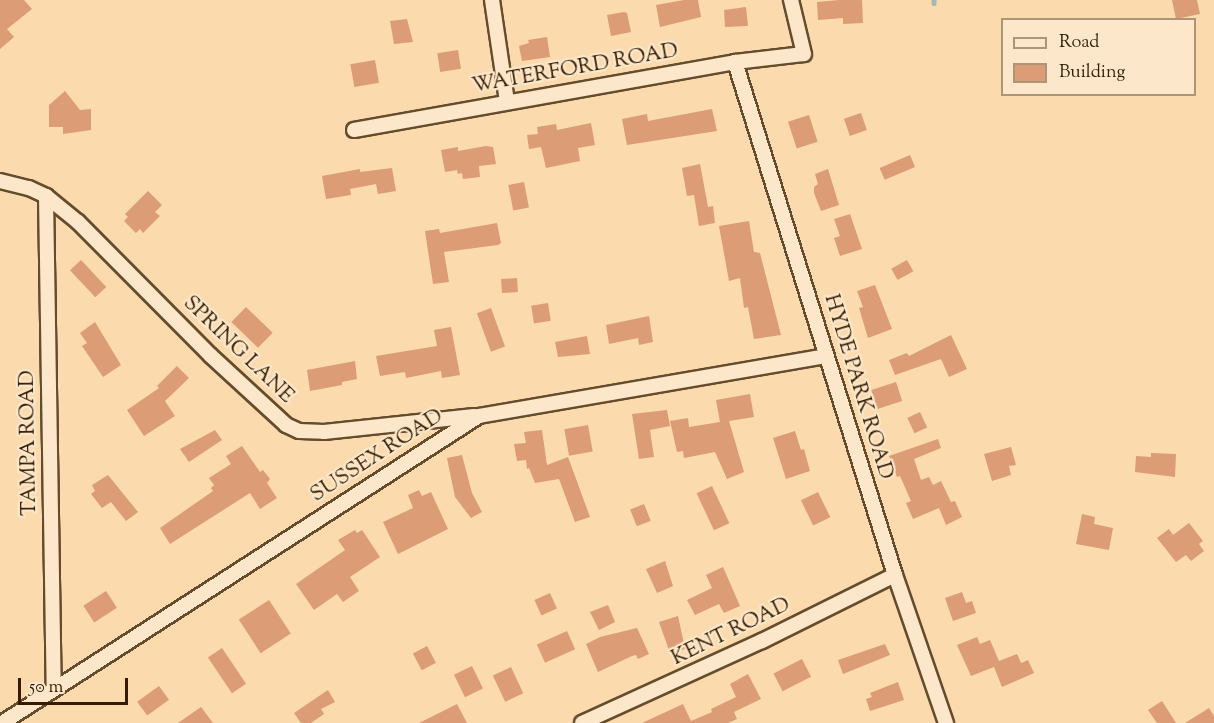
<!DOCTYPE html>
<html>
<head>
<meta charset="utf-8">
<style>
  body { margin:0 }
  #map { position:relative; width:1214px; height:723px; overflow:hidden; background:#fbdaad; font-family:"Sorts Mill Goudy",serif }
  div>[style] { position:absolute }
  .stream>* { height:4.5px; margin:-2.25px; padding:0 2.25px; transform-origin:2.25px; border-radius:2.25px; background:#a0b9b2 }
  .building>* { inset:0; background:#dc9c76; transform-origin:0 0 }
  .roads { filter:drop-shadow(2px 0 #654c2c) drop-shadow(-2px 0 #654c2c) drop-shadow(0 2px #654c2c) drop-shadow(0 -2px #654c2c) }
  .street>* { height:14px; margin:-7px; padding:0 7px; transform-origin:7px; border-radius:7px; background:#fce7ca }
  span { translate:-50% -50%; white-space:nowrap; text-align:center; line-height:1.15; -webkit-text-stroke:4.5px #fce7ca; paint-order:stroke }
  .street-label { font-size:21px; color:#331c01 }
  .legend { position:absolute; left:1001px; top:18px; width:195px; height:78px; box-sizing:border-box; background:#fce7ca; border:2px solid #ac967a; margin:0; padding:8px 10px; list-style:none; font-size:18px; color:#331c01 }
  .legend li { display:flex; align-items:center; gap:12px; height:30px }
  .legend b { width:30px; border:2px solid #ac967a }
  .scale { position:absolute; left:18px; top:678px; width:110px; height:27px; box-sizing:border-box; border:3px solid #331c01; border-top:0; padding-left:8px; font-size:18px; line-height:21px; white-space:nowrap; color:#331c01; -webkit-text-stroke:4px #fce7ca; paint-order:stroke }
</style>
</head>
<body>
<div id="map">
  <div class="stream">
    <i style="left:934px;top:0;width:3px;rotate:90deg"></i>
  </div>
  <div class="building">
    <i style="clip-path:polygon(0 0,24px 0,32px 9px,7px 29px,14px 37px,0 49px)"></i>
    <i style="clip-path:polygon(684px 0,698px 0,701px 17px,660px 27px,656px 5px)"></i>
    <i style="clip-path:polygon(839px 0,862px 0,863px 23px,843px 24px,843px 18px,818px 20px,817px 2px)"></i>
    <i style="clip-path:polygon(1172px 0,1197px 0,1200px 14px,1176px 19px)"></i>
    <i style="clip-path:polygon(746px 7px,748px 26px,725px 27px,724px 10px)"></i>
    <i style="clip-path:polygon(624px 12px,627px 13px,631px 32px,611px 36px,607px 15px)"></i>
    <i style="clip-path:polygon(407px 19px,413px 42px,394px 44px,390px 21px)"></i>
    <i style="clip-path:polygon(547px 37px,550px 57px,522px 61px,519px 46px,529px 43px,528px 40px)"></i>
    <i style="left:458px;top:50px;width:19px;height:21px;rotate:81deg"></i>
    <i style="left:375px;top:60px;width:23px;height:25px;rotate:80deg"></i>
    <i style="clip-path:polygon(65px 91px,80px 110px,91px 109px,91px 130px,63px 134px,63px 127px,49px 127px,49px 105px)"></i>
    <i style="clip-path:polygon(712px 109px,717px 131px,627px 145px,622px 119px,647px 114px,648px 121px)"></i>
    <i style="left:861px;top:113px;width:18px;height:18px;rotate:71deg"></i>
    <i style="left:809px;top:115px;width:28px;height:22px;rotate:72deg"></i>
    <i style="clip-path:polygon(591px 123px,595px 145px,578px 148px,580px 161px,546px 168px,541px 147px,529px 149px,527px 135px,538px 134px,537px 127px,556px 124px,557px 130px)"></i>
    <i style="clip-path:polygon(486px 146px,493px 147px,496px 164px,479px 166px,480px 177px,463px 179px,462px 173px,458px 174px,457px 170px,445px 172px,441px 150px,458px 147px,458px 151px)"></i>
    <i style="left:910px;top:155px;width:13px;height:33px;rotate:67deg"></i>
    <i style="clip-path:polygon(700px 164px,708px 207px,713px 206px,715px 223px,699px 226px,694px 195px,687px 196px,682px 168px)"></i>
    <i style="clip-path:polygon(392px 168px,396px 191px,378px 194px,376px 184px,350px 189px,351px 195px,326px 199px,322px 176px,360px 169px,360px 172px)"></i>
    <i style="clip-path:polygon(828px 169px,839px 205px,821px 211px,814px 193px,814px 187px,818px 184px,815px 174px)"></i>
    <i style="left:524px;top:182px;width:26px;height:16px;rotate:79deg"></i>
    <i style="clip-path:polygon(148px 191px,162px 205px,155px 212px,160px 216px,143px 233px,140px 229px,136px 233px,124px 221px,128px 217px,125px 214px)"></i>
    <i style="clip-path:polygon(850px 214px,862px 249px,840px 256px,834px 238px,840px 236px,834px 219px)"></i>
    <i style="clip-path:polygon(749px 221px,754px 252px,760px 253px,781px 335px,754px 339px,748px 307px,744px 308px,740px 278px,729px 281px,719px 226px)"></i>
    <i style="clip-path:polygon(497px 223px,501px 243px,498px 245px,444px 252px,449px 282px,433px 284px,425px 231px,439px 229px,440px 233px)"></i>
    <i style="left:81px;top:260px;width:37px;height:15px;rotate:47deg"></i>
    <i style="left:907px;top:260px;width:13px;height:18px;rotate:61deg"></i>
    <i style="left:517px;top:278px;width:14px;height:16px;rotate:86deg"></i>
    <i style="clip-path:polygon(875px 285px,892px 329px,868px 338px,859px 308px,863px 307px,857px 291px)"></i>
    <i style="left:548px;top:303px;width:18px;height:17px;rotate:81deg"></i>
    <i style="left:246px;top:307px;width:37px;height:21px;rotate:44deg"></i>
    <i style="left:491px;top:308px;width:41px;height:15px;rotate:70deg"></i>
    <i style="clip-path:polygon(649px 316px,653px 342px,639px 345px,638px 338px,609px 344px,606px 325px)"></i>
    <i style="clip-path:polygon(95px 322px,121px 365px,103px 377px,82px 346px,87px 343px,80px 333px)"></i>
    <i style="clip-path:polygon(451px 327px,460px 375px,442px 378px,441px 371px,406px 378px,405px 372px,380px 376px,376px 356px,437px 346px,434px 330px)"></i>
    <i style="clip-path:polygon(951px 335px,967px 369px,949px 377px,941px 359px,895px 375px,889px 360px,907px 353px,909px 356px)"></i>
    <i style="clip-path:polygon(587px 336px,590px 354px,558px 357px,555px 342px)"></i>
    <i style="clip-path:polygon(355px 361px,357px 379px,342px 382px,342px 385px,310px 391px,307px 370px)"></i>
    <i style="clip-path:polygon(177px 366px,189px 378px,165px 401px,175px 416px,144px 436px,127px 410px,159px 388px,157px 386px)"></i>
    <i style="left:896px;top:382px;width:20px;height:26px;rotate:72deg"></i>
    <i style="clip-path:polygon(750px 394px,754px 417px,729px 421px,744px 472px,727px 479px,715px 452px,684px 458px,683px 451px,677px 452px,670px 421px,688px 418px,689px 427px,720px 422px,716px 400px)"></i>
    <i style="clip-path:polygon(667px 410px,670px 426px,650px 430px,654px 457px,639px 459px,632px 414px)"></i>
    <i style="left:920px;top:412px;width:17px;height:14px;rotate:65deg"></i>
    <i style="left:588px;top:425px;width:27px;height:24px;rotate:80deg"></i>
    <i style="clip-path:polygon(215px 430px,222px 440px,189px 462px,180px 449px)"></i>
    <i style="clip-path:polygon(542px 430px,547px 465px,568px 457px,590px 517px,575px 522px,559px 479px,535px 483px,529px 468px,527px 469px,526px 460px,517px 461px,514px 444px,526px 443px,524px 432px)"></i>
    <i style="clip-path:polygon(795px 431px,801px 450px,804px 449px,810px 471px,786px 479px,773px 438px)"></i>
    <i style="clip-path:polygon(938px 439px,941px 448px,914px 459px,921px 480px,929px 477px,933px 485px,941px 481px,951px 502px,955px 501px,962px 517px,946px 525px,939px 508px,913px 519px,906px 503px,911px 501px,900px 476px,897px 477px,889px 456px)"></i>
    <i style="clip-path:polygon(242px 446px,260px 472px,263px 470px,270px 479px,267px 483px,277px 498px,260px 509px,250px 493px,170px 544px,160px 528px,213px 491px,211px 488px,214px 485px,209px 478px,231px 464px,226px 456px)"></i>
    <i style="clip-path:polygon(1011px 447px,1016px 465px,1009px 466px,1011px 475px,992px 481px,984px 454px)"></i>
    <i style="clip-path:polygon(1151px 453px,1176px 454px,1175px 477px,1135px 472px,1136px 456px,1151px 457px)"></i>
    <i style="clip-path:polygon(462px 455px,472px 493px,482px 512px,471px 518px,455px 497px,447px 458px)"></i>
    <i style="clip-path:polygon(108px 475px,138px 512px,126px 521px,111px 502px,102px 508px,91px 494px,95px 491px,92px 485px)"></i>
    <i style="left:712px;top:486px;width:41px;height:17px;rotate:65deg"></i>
    <i style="clip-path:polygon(419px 490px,422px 496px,431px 492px,448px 529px,398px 554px,383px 522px,413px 508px,408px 495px)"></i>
    <i style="left:818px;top:492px;width:28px;height:19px;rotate:64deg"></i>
    <i style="left:644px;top:504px;width:18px;height:15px;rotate:68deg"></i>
    <i style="clip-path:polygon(1082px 514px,1095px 517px,1094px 524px,1113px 528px,1109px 550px,1076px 544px)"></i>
    <i style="clip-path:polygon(1189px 523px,1203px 541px,1199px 544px,1204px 551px,1191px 561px,1186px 555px,1176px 562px,1157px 538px,1169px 529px,1173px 535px)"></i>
    <i style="clip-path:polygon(355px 530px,357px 533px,362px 530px,380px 557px,350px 577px,359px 591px,343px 602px,337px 594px,314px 610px,296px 584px,345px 550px,338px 540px)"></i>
    <i style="clip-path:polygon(665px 561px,673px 586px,657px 593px,646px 569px)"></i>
    <i style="clip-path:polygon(723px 567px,740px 606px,724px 613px,719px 604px,695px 615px,687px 600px,712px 588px,706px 575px)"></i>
    <i style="left:106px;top:591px;width:20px;height:27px;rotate:57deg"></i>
    <i style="clip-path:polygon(962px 592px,966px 603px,972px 601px,976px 613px,953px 621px,945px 598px)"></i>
    <i style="left:550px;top:593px;width:17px;height:17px;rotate:66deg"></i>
    <i style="left:269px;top:600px;width:40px;height:36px;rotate:57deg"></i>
    <i style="clip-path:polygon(608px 605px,615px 622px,599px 630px,590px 612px)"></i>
    <i style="clip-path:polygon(678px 616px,685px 649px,670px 653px,659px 622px)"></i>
    <i style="clip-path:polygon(637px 628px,649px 654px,638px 659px,636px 655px,632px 656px,598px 672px,586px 644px,600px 637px)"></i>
    <i style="left:567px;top:631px;width:20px;height:33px;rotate:66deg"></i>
    <i style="clip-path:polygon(977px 637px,980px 644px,990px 640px,999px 661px,1017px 654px,1021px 663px,1028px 660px,1034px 673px,1002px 687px,994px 667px,971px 676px,957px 645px)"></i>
    <i style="clip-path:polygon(885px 644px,890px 655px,843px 674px,838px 660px)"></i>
    <i style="left:427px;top:646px;width:19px;height:16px;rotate:62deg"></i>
    <i style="left:222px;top:648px;width:43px;height:17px;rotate:56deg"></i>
    <i style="left:802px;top:659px;width:20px;height:32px;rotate:63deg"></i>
    <i style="left:472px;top:666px;width:25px;height:20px;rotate:64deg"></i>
    <i style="left:511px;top:667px;width:29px;height:20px;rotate:65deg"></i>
    <i style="clip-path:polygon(748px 674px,761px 699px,734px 712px,737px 719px,728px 723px,642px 723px,683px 704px,691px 721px,712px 712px,711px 709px,736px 697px,730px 684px)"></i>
    <i style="clip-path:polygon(898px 682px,904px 700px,870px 711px,866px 699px,872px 697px,870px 693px)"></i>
    <i style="left:159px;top:686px;width:17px;height:27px;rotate:54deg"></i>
    <i style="clip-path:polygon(328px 690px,335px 702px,321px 709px,324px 714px,311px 723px,301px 723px,294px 713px)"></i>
    <i style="clip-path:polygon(1162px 701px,1176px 723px,1157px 723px,1148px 710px)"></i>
    <i style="clip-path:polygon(457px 704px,467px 723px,419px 723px)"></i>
    <i style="clip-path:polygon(201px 707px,213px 723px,178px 723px)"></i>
    <i style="clip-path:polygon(1209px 708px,1214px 716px,1214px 723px,1185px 723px)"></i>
  </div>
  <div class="roads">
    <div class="street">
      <i style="left:492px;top:0;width:103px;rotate:81.6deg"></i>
      <i style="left:735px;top:62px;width:537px;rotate:72.68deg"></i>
      <i style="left:895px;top:575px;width:157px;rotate:71deg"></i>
      <i style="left:354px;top:130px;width:387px;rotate:-10.1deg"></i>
      <i style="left:735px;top:62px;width:69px;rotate:-6.6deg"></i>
      <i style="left:804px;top:54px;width:56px;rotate:-103.5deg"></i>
      <i style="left:0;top:181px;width:30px;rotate:14deg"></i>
      <i style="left:29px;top:188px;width:19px;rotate:25deg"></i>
      <i style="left:46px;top:196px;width:41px;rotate:39.1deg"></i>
      <i style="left:78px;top:222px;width:187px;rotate:45.2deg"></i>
      <i style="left:210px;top:355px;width:103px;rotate:42.6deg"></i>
      <i style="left:286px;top:425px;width:14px;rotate:25deg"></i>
      <i style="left:299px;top:431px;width:25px;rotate:2deg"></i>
      <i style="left:324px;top:432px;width:151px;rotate:-6.1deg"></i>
      <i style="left:46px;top:196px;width:493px;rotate:89.1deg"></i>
      <i style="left:2px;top:723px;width:567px;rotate:-32.77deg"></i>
      <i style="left:479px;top:416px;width:352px;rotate:-9.8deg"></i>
      <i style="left:582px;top:723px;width:198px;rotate:-24.5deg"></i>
      <i style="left:762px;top:641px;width:148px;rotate:-26.4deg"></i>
    </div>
  </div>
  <div class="street-label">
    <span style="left:575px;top:69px;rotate:-10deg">WATERFORD ROAD</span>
    <span style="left:238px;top:350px;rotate:44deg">SPRING LANE</span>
    <span style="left:858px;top:387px;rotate:73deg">HYDE PARK ROAD</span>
    <span style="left:29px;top:443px;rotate:-91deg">TAMPA ROAD</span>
    <span style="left:377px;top:456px;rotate:-33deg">SUSSEX ROAD</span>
    <span style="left:731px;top:632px;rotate:-26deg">KENT ROAD</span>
  </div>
  <ul class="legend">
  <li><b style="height:8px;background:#fce7ca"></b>Road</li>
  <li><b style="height:16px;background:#dc9c76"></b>Building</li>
  </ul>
  <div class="scale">50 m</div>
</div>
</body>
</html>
